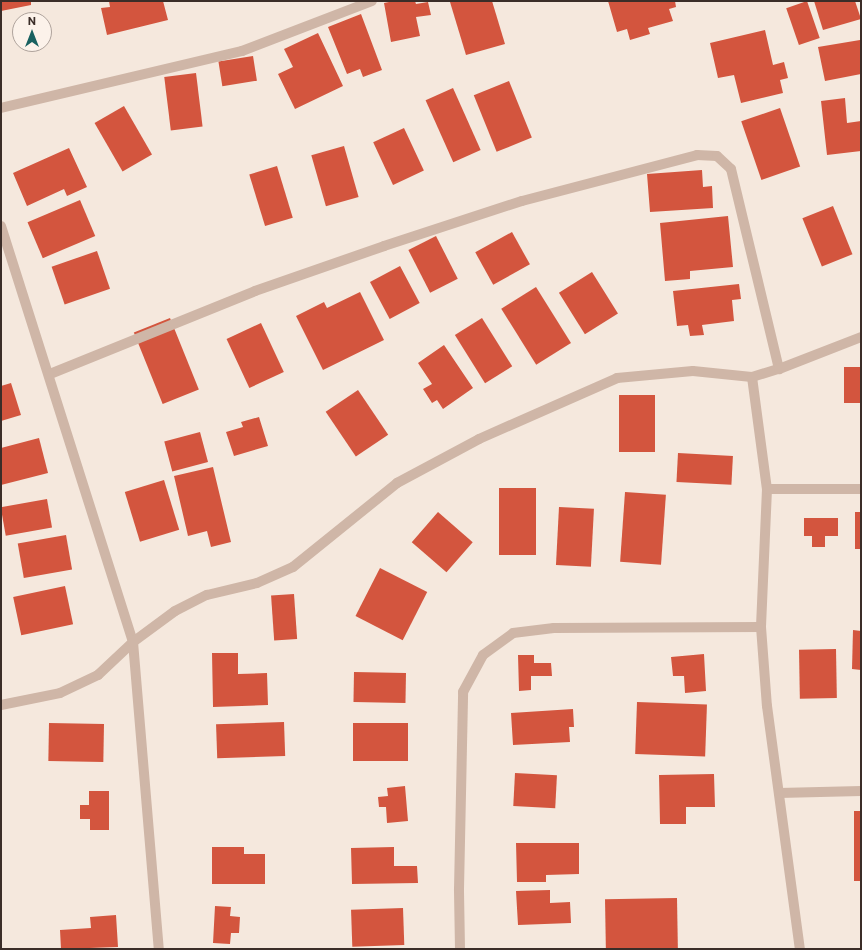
<!DOCTYPE html>
<html>
<head>
<meta charset="utf-8">
<style>
  body { margin:0 }
  #map { position:relative; width:862px; height:950px; overflow:hidden; background:#f5e8dd; font-family:Commissioner,sans-serif }
  div>[style] { position:absolute }
  .building>* { inset:0; background:#d3553e; transform-origin:0 0 }
  .minor>* { height:10px; margin:-5px; padding:0 5px; transform-origin:5px; border-radius:5px; background:#cfb6a7 }
  span { translate:-50% -50%; white-space:nowrap; text-align:center; line-height:1.15; -webkit-text-stroke:3px #fcf2ea; paint-order:stroke }
  .frame { position:absolute; inset:0; border:2px solid #3b2d28; pointer-events:none }
  .north { position:absolute; left:12px; top:12px; width:40px; height:40px; box-sizing:border-box; background:#fcf2ea; border:1px solid #afa39c; border-radius:50%; rotate:0deg; font-size:11px; font-weight:700; line-height:16px; text-align:center; color:#3b2d28 }
  .north::after { content:''; display:block; margin:auto; width:14px; height:18px; background:#196160; clip-path:polygon(50% 0,100% 100%,50% 72%,0 100%) }
</style>
</head>
<body>
<div id="map">
  <div class="building">
    <i style="clip-path:polygon(1px 1px,31px 1px,31px 5px,1px 11px)"></i>
    <i style="clip-path:polygon(109px 1px,163px 1px,168px 20px,107px 35px,101px 8px,110px 7px)"></i>
    <i style="clip-path:polygon(394px 1px,415px 1px,416px 4px,428px 2px,431px 15px,416px 17px,420px 36px,391px 42px,384px 3px)"></i>
    <i style="clip-path:polygon(492px 1px,505px 44px,466px 55px,450px 2px)"></i>
    <i style="clip-path:polygon(608px 1px,675px 1px,676px 7px,669px 9px,673px 21px,648px 28px,650px 34px,630px 40px,627px 29px,617px 32px)"></i>
    <i style="left:807px;top:1px;width:39px;height:22px;rotate:71deg"></i>
    <i style="clip-path:polygon(814px 1px,855px 1px,861px 19px,823px 30px)"></i>
    <i style="clip-path:polygon(361px 14px,382px 70px,363px 77px,360px 69px,347px 74px,328px 27px)"></i>
    <i style="clip-path:polygon(765px 30px,773px 65px,784px 62px,788px 78px,780px 80px,783px 93px,741px 103px,734px 75px,718px 78px,710px 43px)"></i>
    <i style="clip-path:polygon(318px 33px,343px 86px,295px 109px,278px 74px,293px 67px,284px 49px)"></i>
    <i style="clip-path:polygon(860px 40px,861px 74px,825px 81px,818px 47px)"></i>
    <i style="left:253px;top:56px;width:25px;height:35px;rotate:81deg"></i>
    <i style="left:196px;top:73px;width:54px;height:32px;rotate:83deg"></i>
    <i style="left:509px;top:81px;width:61px;height:38px;rotate:68deg"></i>
    <i style="left:453px;top:88px;width:68px;height:30px;rotate:66deg"></i>
    <i style="clip-path:polygon(845px 98px,847px 123px,861px 121px,861px 151px,827px 155px,821px 101px)"></i>
    <i style="left:124px;top:106px;width:56px;height:34px;rotate:60deg"></i>
    <i style="left:780px;top:108px;width:62px;height:41px;rotate:71deg"></i>
    <i style="left:404px;top:128px;width:47px;height:34px;rotate:65deg"></i>
    <i style="left:344px;top:146px;width:53px;height:34px;rotate:74deg"></i>
    <i style="clip-path:polygon(69px 148px,87px 187px,67px 196px,64px 189px,27px 206px,13px 173px)"></i>
    <i style="left:277px;top:166px;width:54px;height:29px;rotate:73deg"></i>
    <i style="clip-path:polygon(702px 170px,703px 187px,712px 186px,713px 208px,650px 212px,647px 174px)"></i>
    <i style="left:80px;top:200px;width:39px;height:57px;rotate:67deg"></i>
    <i style="left:833px;top:206px;width:52px;height:33px;rotate:68deg"></i>
    <i style="clip-path:polygon(728px 216px,733px 267px,690px 271px,690px 279px,665px 281px,660px 223px)"></i>
    <i style="left:512px;top:232px;width:37px;height:42px;rotate:61deg"></i>
    <i style="left:436px;top:236px;width:48px;height:31px;rotate:63deg"></i>
    <i style="left:97px;top:251px;width:40px;height:48px;rotate:71deg"></i>
    <i style="left:400px;top:266px;width:42px;height:34px;rotate:62deg"></i>
    <i style="left:592px;top:272px;width:49px;height:39px;rotate:58deg"></i>
    <i style="clip-path:polygon(739px 284px,741px 299px,732px 300px,734px 321px,702px 325px,704px 335px,690px 336px,688px 325px,677px 326px,673px 291px)"></i>
    <i style="left:536px;top:287px;width:66px;height:41px;rotate:58deg"></i>
    <i style="clip-path:polygon(360px 292px,384px 340px,323px 370px,296px 316px,324px 302px,327px 308px)"></i>
    <i style="left:170px;top:318px;width:77px;height:39px;rotate:68deg"></i>
    <i style="left:482px;top:318px;width:57px;height:32px;rotate:58deg"></i>
    <i style="left:261px;top:323px;width:54px;height:38px;rotate:65deg"></i>
    <i style="clip-path:polygon(444px 345px,473px 388px,443px 409px,437px 400px,432px 403px,423px 389px,432px 384px,418px 363px)"></i>
    <i style="left:844px;top:367px;width:17px;height:36px"></i>
    <i style="clip-path:polygon(11px 383px,21px 415px,1px 421px,1px 386px)"></i>
    <i style="left:358px;top:390px;width:54px;height:39px;rotate:56deg"></i>
    <i style="left:619px;top:395px;width:36px;height:57px"></i>
    <i style="clip-path:polygon(259px 417px,268px 446px,234px 456px,226px 432px,243px 427px,241px 422px)"></i>
    <i style="left:200px;top:432px;width:31px;height:37px;rotate:75deg"></i>
    <i style="clip-path:polygon(39px 438px,48px 473px,1px 485px,1px 448px)"></i>
    <i style="left:678px;top:453px;width:55px;height:29px;rotate:3deg"></i>
    <i style="clip-path:polygon(213px 467px,231px 542px,211px 547px,207px 531px,188px 536px,174px 476px)"></i>
    <i style="left:164px;top:480px;width:52px;height:41px;rotate:73deg"></i>
    <i style="left:499px;top:488px;width:37px;height:67px"></i>
    <i style="left:625px;top:492px;width:41px;height:70px;rotate:4deg"></i>
    <i style="left:47px;top:499px;width:29px;height:47px;rotate:80deg"></i>
    <i style="left:559px;top:507px;width:35px;height:58px;rotate:3deg"></i>
    <i style="left:438px;top:512px;width:46px;height:40px;rotate:41deg"></i>
    <i style="left:855px;top:512px;width:6px;height:37px"></i>
    <i style="clip-path:polygon(804px 518px,838px 518px,838px 536px,825px 536px,825px 547px,812px 547px,812px 536px,804px 536px)"></i>
    <i style="left:66px;top:535px;width:35px;height:49px;rotate:80deg"></i>
    <i style="left:380px;top:568px;width:53px;height:54px;rotate:27deg"></i>
    <i style="left:65px;top:586px;width:39px;height:53px;rotate:78deg"></i>
    <i style="left:294px;top:594px;width:45px;height:23px;rotate:86deg"></i>
    <i style="clip-path:polygon(853px 630px,861px 631px,861px 670px,852px 669px)"></i>
    <i style="left:836px;top:649px;width:49px;height:37px;rotate:89deg"></i>
    <i style="clip-path:polygon(212px 653px,238px 653px,238px 674px,267px 673px,268px 705px,213px 707px)"></i>
    <i style="clip-path:polygon(704px 654px,706px 691px,685px 693px,684px 676px,673px 676px,671px 657px)"></i>
    <i style="clip-path:polygon(518px 655px,534px 655px,534px 663px,551px 663px,552px 676px,531px 676px,531px 690px,519px 691px)"></i>
    <i style="left:354px;top:672px;width:52px;height:30px;rotate:1deg"></i>
    <i style="left:637px;top:702px;width:70px;height:52px;rotate:2deg"></i>
    <i style="clip-path:polygon(573px 709px,574px 727px,569px 727px,570px 742px,513px 745px,511px 713px)"></i>
    <i style="left:284px;top:722px;width:34px;height:68px;rotate:88deg"></i>
    <i style="left:49px;top:723px;width:55px;height:38px;rotate:1deg"></i>
    <i style="left:353px;top:723px;width:55px;height:38px"></i>
    <i style="left:515px;top:773px;width:42px;height:33px;rotate:3deg"></i>
    <i style="clip-path:polygon(714px 774px,715px 807px,686px 807px,686px 824px,660px 824px,659px 775px)"></i>
    <i style="clip-path:polygon(405px 786px,408px 821px,387px 823px,386px 807px,379px 807px,378px 797px,388px 796px,387px 788px)"></i>
    <i style="clip-path:polygon(89px 791px,109px 791px,109px 830px,90px 830px,90px 819px,80px 819px,80px 805px,89px 805px)"></i>
    <i style="left:854px;top:811px;width:7px;height:70px"></i>
    <i style="clip-path:polygon(516px 843px,579px 843px,579px 874px,546px 875px,546px 882px,517px 882px)"></i>
    <i style="clip-path:polygon(212px 847px,244px 847px,244px 854px,265px 854px,265px 884px,212px 884px)"></i>
    <i style="clip-path:polygon(394px 847px,394px 866px,417px 866px,418px 883px,352px 884px,351px 848px)"></i>
    <i style="clip-path:polygon(550px 890px,550px 903px,570px 902px,571px 923px,518px 925px,516px 891px)"></i>
    <i style="left:677px;top:898px;width:51px;height:72px;rotate:89deg"></i>
    <i style="clip-path:polygon(215px 906px,231px 907px,230px 916px,240px 917px,239px 933px,231px 933px,230px 944px,213px 943px)"></i>
    <i style="left:403px;top:908px;width:37px;height:52px;rotate:88deg"></i>
    <i style="clip-path:polygon(116px 915px,118px 947px,61px 949px,60px 930px,91px 928px,90px 917px)"></i>
  </div>
  <div class="minor">
    <i style="left:1px;top:108px;width:248px;rotate:-13.3deg"></i>
    <i style="left:242px;top:51px;width:139px;rotate:-21deg"></i>
    <i style="left:1px;top:226px;width:436px;rotate:72.4deg"></i>
    <i style="left:133px;top:642px;width:308px;rotate:85.2deg"></i>
    <i style="left:50px;top:374px;width:221px;rotate:-22deg"></i>
    <i style="left:255px;top:291px;width:137px;rotate:-19.2deg"></i>
    <i style="left:384px;top:246px;width:145px;rotate:-18.1deg"></i>
    <i style="left:522px;top:201px;width:181px;rotate:-14.7deg"></i>
    <i style="left:697px;top:155px;width:20px;rotate:3deg"></i>
    <i style="left:717px;top:156px;width:19px;rotate:43deg"></i>
    <i style="left:731px;top:169px;width:206px;rotate:76.5deg"></i>
    <i style="left:752px;top:377px;width:113px;rotate:82.4deg"></i>
    <i style="left:767px;top:489px;width:138px;rotate:92.5deg"></i>
    <i style="left:761px;top:627px;width:79px;rotate:85.7deg"></i>
    <i style="left:767px;top:706px;width:245px;rotate:82.3deg"></i>
    <i style="left:767px;top:489px;width:94px"></i>
    <i style="left:1px;top:705px;width:60px;rotate:-11.5deg"></i>
    <i style="left:60px;top:693px;width:42px;rotate:-25.3deg"></i>
    <i style="left:98px;top:675px;width:48px;rotate:-43.3deg"></i>
    <i style="left:133px;top:642px;width:52px;rotate:-36.4deg"></i>
    <i style="left:175px;top:611px;width:36px;rotate:-27deg"></i>
    <i style="left:207px;top:595px;width:51px;rotate:-13.5deg"></i>
    <i style="left:257px;top:583px;width:39px;rotate:-24deg"></i>
    <i style="left:293px;top:567px;width:134px;rotate:-38.9deg"></i>
    <i style="left:397px;top:483px;width:93px;rotate:-28.2deg"></i>
    <i style="left:479px;top:439px;width:151px;rotate:-23.8deg"></i>
    <i style="left:617px;top:378px;width:76px;rotate:-5.3deg"></i>
    <i style="left:693px;top:371px;width:59px;rotate:5.8deg"></i>
    <i style="left:752px;top:377px;width:28px;rotate:-17deg"></i>
    <i style="left:779px;top:369px;width:88px;rotate:-21.3deg"></i>
    <i style="left:779px;top:793px;width:82px;rotate:-1.4deg"></i>
    <i style="left:460px;top:949px;width:60px;rotate:-91deg"></i>
    <i style="left:459px;top:889px;width:197px;rotate:-88.8deg"></i>
    <i style="left:463px;top:692px;width:42px;rotate:-61.6deg"></i>
    <i style="left:483px;top:655px;width:37px;rotate:-36deg"></i>
    <i style="left:513px;top:633px;width:41px;rotate:-7deg"></i>
    <i style="left:554px;top:628px;width:207px;rotate:-0.3deg"></i>
  </div>
  <div class="frame"></div>
  <div class="north">N</div>
</div>
</body>
</html>
